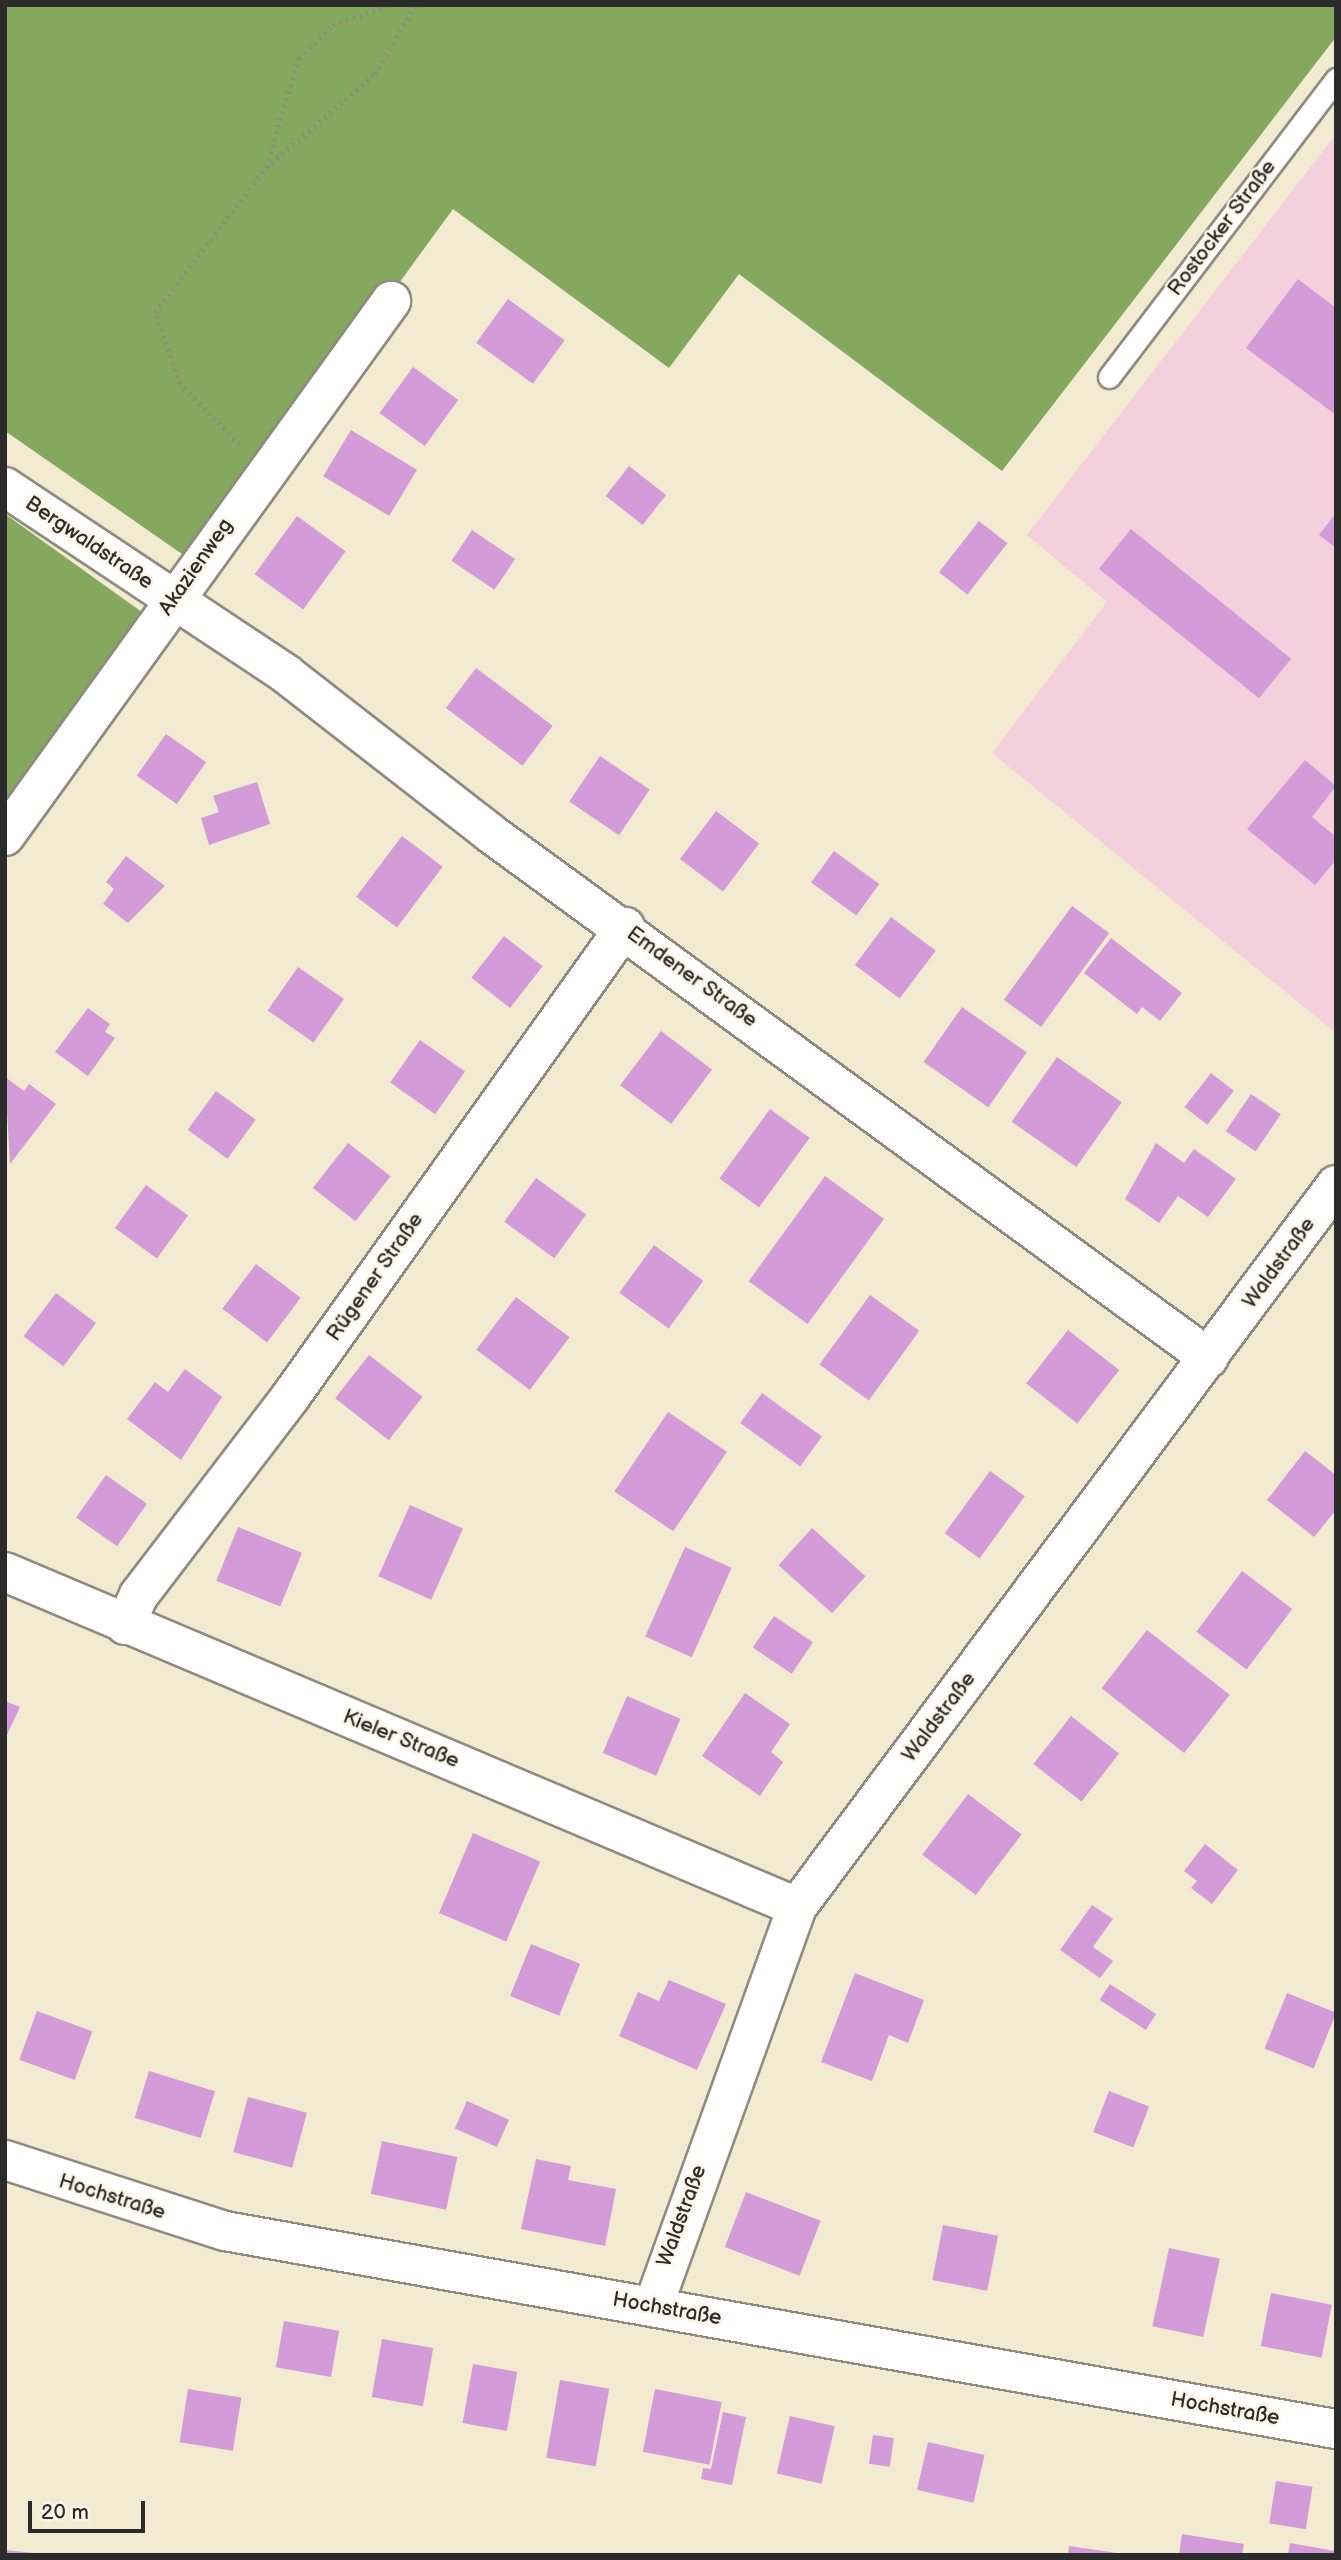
<!DOCTYPE html>
<html>
<head>
<meta charset="utf-8">
<style>
  body { margin:0 }
  #map { position:relative; width:1341px; height:2560px; overflow:hidden; background:#f3ebd1; font-family:"Balsamiq Sans",sans-serif }
  div>[style] { position:absolute }
  .built>* { inset:0; background:#f4cfdc }
  .forest>* { inset:0; background:#84a85d }
  .building>* { inset:0; background:#d39bd7; transform-origin:0 0 }
  .path>* { height:4.5px; margin-top:-2.25px; transform-origin:0; background:repeating-linear-gradient(90deg,#8f8b7e 0 2px,transparent 0 7px) }
  .roads { filter:drop-shadow(2px 0 #8f8b7e) drop-shadow(-2px 0 #8f8b7e) drop-shadow(0 2px #8f8b7e) drop-shadow(0 -2px #8f8b7e) }
  .lane>* { height:21px; margin:-10.5px; padding:0 10.5px; transform-origin:10.5px; border-radius:10.5px; background:#fff }
  .street>* { height:38px; margin:-19px; padding:0 19px; transform-origin:19px; border-radius:19px; background:#fff }
  span { translate:-50% -50%; white-space:nowrap; text-align:center; line-height:1.15; -webkit-text-stroke:5px #fcf5e5; paint-order:stroke }
  .street-label { font-size:21px; color:#2b2b2b }
  .frame { position:absolute; inset:0; border:7px solid #2b2b2b; pointer-events:none }
  .scale { position:absolute; left:28px; top:2501px; width:117px; height:32px; box-sizing:border-box; border:4px solid #2b2b2b; border-top:0; padding-left:9px; font-size:21px; line-height:24px; white-space:nowrap; color:#2b2b2b; -webkit-text-stroke:5px #fcf5e5; paint-order:stroke }
</style>
</head>
<body>
<div id="map">
  <div class="built">
    <i style="clip-path:polygon(1336px 134px,1336px 1033px,992px 753px,1107px 602px,1027px 535px)"></i>
  </div>
  <div class="forest">
    <i style="clip-path:polygon(5px 5px,1336px 5px,1336px 37px,1002px 471px,739px 274px,669px 368px,453px 209px,195px 563px,5px 431px)"></i>
    <i style="clip-path:polygon(5px 514px,153px 620px,5px 822px)"></i>
  </div>
  <div class="building">
    <i style="clip-path:polygon(1298px 279px,1336px 308px,1336px 415px,1246px 348px)"></i>
    <i style="left:508px;top:299px;width:70px;height:54px;rotate:36deg"></i>
    <i style="left:413px;top:367px;width:56px;height:57px;rotate:36deg"></i>
    <i style="left:351px;top:430px;width:77px;height:54px;rotate:31deg"></i>
    <i style="left:629px;top:466px;width:47px;height:38px;rotate:38deg"></i>
    <i style="clip-path:polygon(1336px 513px,1336px 548px,1319px 535px)"></i>
    <i style="left:297px;top:516px;width:60px;height:72px;rotate:36deg"></i>
    <i style="left:979px;top:521px;width:36px;height:65px;rotate:38deg"></i>
    <i style="left:1131px;top:529px;width:206px;height:51px;rotate:39deg"></i>
    <i style="left:472px;top:530px;width:52px;height:37px;rotate:34deg"></i>
    <i style="left:476px;top:668px;width:96px;height:50px;rotate:37deg"></i>
    <i style="left:166px;top:734px;width:49px;height:51px;rotate:35deg"></i>
    <i style="left:600px;top:756px;width:60px;height:55px;rotate:34deg"></i>
    <i style="clip-path:polygon(1305px 760px,1336px 786px,1312px 817px,1336px 837px,1336px 860px,1315px 885px,1247px 829px)"></i>
    <i style="clip-path:polygon(257px 782px,270px 824px,209px 845px,201px 818px,219px 812px,213px 796px)"></i>
    <i style="left:716px;top:811px;width:54px;height:60px;rotate:37deg"></i>
    <i style="left:402px;top:836px;width:51px;height:76px;rotate:37deg"></i>
    <i style="left:834px;top:851px;width:56px;height:39px;rotate:36deg"></i>
    <i style="clip-path:polygon(126px 856px,165px 886px,128px 923px,103px 904px,114px 889px,106px 882px)"></i>
    <i style="left:1072px;top:906px;width:46px;height:116px;rotate:36deg"></i>
    <i style="left:891px;top:917px;width:56px;height:60px;rotate:37deg"></i>
    <i style="left:504px;top:936px;width:49px;height:53px;rotate:38deg"></i>
    <i style="clip-path:polygon(1111px 938px,1182px 993px,1160px 1021px,1142px 1007px,1137px 1014px,1084px 973px)"></i>
    <i style="left:298px;top:967px;width:56px;height:53px;rotate:35deg"></i>
    <i style="left:962px;top:1007px;width:79px;height:67px;rotate:35deg"></i>
    <i style="clip-path:polygon(88px 1008px,110px 1024px,105px 1032px,115px 1038px,88px 1076px,55px 1052px)"></i>
    <i style="left:661px;top:1031px;width:64px;height:68px;rotate:37deg"></i>
    <i style="left:420px;top:1040px;width:55px;height:52px;rotate:35deg"></i>
    <i style="left:1057px;top:1057px;width:79px;height:79px;rotate:35deg"></i>
    <i style="left:1211px;top:1073px;width:29px;height:43px;rotate:38deg"></i>
    <i style="clip-path:polygon(5px 1077px,24px 1091px,29px 1084px,56px 1104px,10px 1164px)"></i>
    <i style="left:216px;top:1091px;width:49px;height:48px;rotate:36deg"></i>
    <i style="left:1251px;top:1094px;width:36px;height:45px;rotate:34deg"></i>
    <i style="left:770px;top:1109px;width:49px;height:86px;rotate:36deg"></i>
    <i style="left:348px;top:1143px;width:54px;height:57px;rotate:38deg"></i>
    <i style="clip-path:polygon(1156px 1143px,1184px 1163px,1194px 1149px,1236px 1179px,1208px 1217px,1178px 1196px,1159px 1223px,1125px 1199px)"></i>
    <i style="left:825px;top:1176px;width:73px;height:130px;rotate:36deg"></i>
    <i style="left:536px;top:1178px;width:62px;height:54px;rotate:36deg"></i>
    <i style="left:146px;top:1185px;width:52px;height:53px;rotate:36deg"></i>
    <i style="left:654px;top:1245px;width:61px;height:59px;rotate:36deg"></i>
    <i style="left:256px;top:1264px;width:56px;height:56px;rotate:37deg"></i>
    <i style="left:56px;top:1293px;width:50px;height:54px;rotate:37deg"></i>
    <i style="left:870px;top:1295px;width:61px;height:86px;rotate:36deg"></i>
    <i style="left:516px;top:1297px;width:67px;height:66px;rotate:37deg"></i>
    <i style="left:1068px;top:1330px;width:65px;height:68px;rotate:38deg"></i>
    <i style="left:369px;top:1355px;width:68px;height:55px;rotate:38deg"></i>
    <i style="clip-path:polygon(185px 1369px,222px 1397px,181px 1460px,127px 1419px,155px 1382px,168px 1392px)"></i>
    <i style="left:762px;top:1393px;width:74px;height:37px;rotate:36deg"></i>
    <i style="left:668px;top:1412px;width:71px;height:96px;rotate:34deg"></i>
    <i style="clip-path:polygon(1305px 1451px,1336px 1475px,1336px 1510px,1314px 1537px,1267px 1500px)"></i>
    <i style="left:990px;top:1471px;width:43px;height:77px;rotate:36deg"></i>
    <i style="left:106px;top:1475px;width:50px;height:52px;rotate:35deg"></i>
    <i style="left:410px;top:1505px;width:58px;height:78px;rotate:24deg"></i>
    <i style="left:238px;top:1527px;width:69px;height:58px;rotate:22deg"></i>
    <i style="left:812px;top:1528px;width:72px;height:50px;rotate:42deg"></i>
    <i style="left:685px;top:1547px;width:51px;height:98px;rotate:24deg"></i>
    <i style="left:1242px;top:1571px;width:63px;height:76px;rotate:37deg"></i>
    <i style="left:774px;top:1616px;width:47px;height:38px;rotate:34deg"></i>
    <i style="left:1147px;top:1630px;width:105px;height:74px;rotate:38deg"></i>
    <i style="clip-path:polygon(745px 1693px,790px 1724px,771px 1752px,783px 1762px,760px 1796px,702px 1756px)"></i>
    <i style="left:627px;top:1696px;width:58px;height:62px;rotate:23deg"></i>
    <i style="clip-path:polygon(5px 1701px,20px 1707px,5px 1739px)"></i>
    <i style="left:1071px;top:1716px;width:61px;height:61px;rotate:38deg"></i>
    <i style="left:968px;top:1794px;width:67px;height:76px;rotate:37deg"></i>
    <i style="left:473px;top:1833px;width:73px;height:87px;rotate:23deg"></i>
    <i style="clip-path:polygon(1205px 1844px,1238px 1870px,1212px 1904px,1191px 1888px,1197px 1881px,1184px 1871px)"></i>
    <i style="clip-path:polygon(1092px 1905px,1113px 1919px,1093px 1947px,1113px 1961px,1100px 1978px,1060px 1950px)"></i>
    <i style="left:531px;top:1944px;width:53px;height:56px;rotate:22deg"></i>
    <i style="clip-path:polygon(855px 1973px,924px 2000px,908px 2043px,889px 2035px,872px 2081px,821px 2062px)"></i>
    <i style="clip-path:polygon(669px 1980px,726px 2004px,697px 2070px,619px 2036px,638px 1992px,659px 2001px)"></i>
    <i style="left:1110px;top:1984px;width:55px;height:19px;rotate:33deg"></i>
    <i style="left:1287px;top:1993px;width:53px;height:60px;rotate:22deg"></i>
    <i style="left:37px;top:2011px;width:59px;height:52px;rotate:20deg"></i>
    <i style="left:149px;top:2071px;width:69px;height:49px;rotate:17deg"></i>
    <i style="left:1109px;top:2091px;width:43px;height:44px;rotate:21deg"></i>
    <i style="left:248px;top:2097px;width:61px;height:57px;rotate:15deg"></i>
    <i style="left:467px;top:2101px;width:46px;height:30px;rotate:24deg"></i>
    <i style="left:382px;top:2141px;width:77px;height:54px;rotate:12deg"></i>
    <i style="clip-path:polygon(536px 2159px,571px 2166px,568px 2180px,616px 2189px,605px 2246px,521px 2229px)"></i>
    <i style="left:746px;top:2192px;width:80px;height:59px;rotate:21deg"></i>
    <i style="left:943px;top:2225px;width:56px;height:56px;rotate:11deg"></i>
    <i style="left:1169px;top:2248px;width:52px;height:80px;rotate:12deg"></i>
    <i style="left:1271px;top:2293px;width:62px;height:54px;rotate:11deg"></i>
    <i style="left:284px;top:2321px;width:56px;height:47px;rotate:10deg"></i>
    <i style="left:382px;top:2339px;width:52px;height:59px;rotate:10deg"></i>
    <i style="left:473px;top:2364px;width:45px;height:60px;rotate:10deg"></i>
    <i style="left:560px;top:2380px;width:50px;height:79px;rotate:10deg"></i>
    <i style="left:188px;top:2389px;width:54px;height:54px;rotate:9deg"></i>
    <i style="left:655px;top:2389px;width:68px;height:64px;rotate:11deg"></i>
    <i style="clip-path:polygon(723px 2412px,746px 2417px,732px 2485px,701px 2479px,703px 2468px,711px 2469px)"></i>
    <i style="left:790px;top:2416px;width:46px;height:59px;rotate:13deg"></i>
    <i style="left:873px;top:2435px;width:21px;height:29px;rotate:8deg"></i>
    <i style="left:928px;top:2442px;width:58px;height:49px;rotate:13deg"></i>
    <i style="left:1276px;top:2481px;width:37px;height:43px;rotate:9deg"></i>
    <i style="clip-path:polygon(1182px 2534px,1244px 2544px,1242px 2555px,1179px 2555px)"></i>
    <i style="clip-path:polygon(1290px 2543px,1335px 2551px,1334px 2555px,1288px 2555px)"></i>
    <i style="clip-path:polygon(1069px 2546px,1117px 2553px,1117px 2555px,1068px 2555px)"></i>
    <i style="clip-path:polygon(5px 2550px,34px 2553px,34px 2555px,5px 2555px)"></i>
  </div>
  <div class="path">
    <i style="left:266px;top:167px;width:114px;rotate:-73.2deg"></i>
    <i style="left:299px;top:58px;width:47px;rotate:-44.1deg"></i>
    <i style="left:333px;top:25px;width:60px;rotate:-19.3deg"></i>
    <i style="left:239px;top:445px;width:85px;rotate:-134deg"></i>
    <i style="left:180px;top:384px;width:76px;rotate:-109.1deg"></i>
    <i style="left:155px;top:312px;width:182px;rotate:-52.4deg"></i>
    <i style="left:266px;top:168px;width:144px;rotate:-40.8deg"></i>
    <i style="left:375px;top:74px;width:80px;rotate:-59.9deg"></i>
  </div>
  <div class="roads">
    <div class="lane">
      <i style="left:1109px;top:377px;width:375px;rotate:-52.7deg"></i>
    </div>
    <div class="street">
      <i style="left:5px;top:487px;width:338px;rotate:33.6deg"></i>
      <i style="left:286px;top:674px;width:259px;rotate:37.9deg"></i>
      <i style="left:490px;top:833px;width:890px;rotate:36.14deg"></i>
      <i style="left:5px;top:836px;width:660px;rotate:-54.19deg"></i>
      <i style="left:5px;top:1572px;width:860px;rotate:22.93deg"></i>
      <i style="left:125px;top:1625px;width:33px;rotate:-65deg"></i>
      <i style="left:139px;top:1595px;width:250px;rotate:-52.6deg"></i>
      <i style="left:291px;top:1396px;width:576px;rotate:-54.54deg"></i>
      <i style="left:5px;top:2160px;width:231px;rotate:17.9deg"></i>
      <i style="left:225px;top:2231px;width:1129px;rotate:10.11deg"></i>
      <i style="left:653px;top:2307px;width:425px;rotate:-70.2deg"></i>
      <i style="left:797px;top:1907px;width:901px;rotate:-53.26deg"></i>
    </div>
  </div>
  <div class="street-label">
    <span style="left:1222px;top:228px;rotate:-53deg">Rostocker Straße</span>
    <span style="left:89px;top:543px;rotate:34deg">Bergwaldstraße</span>
    <span style="left:196px;top:567px;rotate:-55deg">Akazienweg</span>
    <span style="left:692px;top:977px;rotate:36deg">Emdener Straße</span>
    <span style="left:1279px;top:1263px;rotate:-54deg">Waldstraße</span>
    <span style="left:375px;top:1277px;rotate:-55deg">Rügener Straße</span>
    <span style="left:939px;top:1717px;rotate:-53deg">Waldstraße</span>
    <span style="left:401px;top:1739px;rotate:22deg">Kieler Straße</span>
    <span style="left:112px;top:2197px;rotate:17deg">Hochstraße</span>
    <span style="left:682px;top:2216px;rotate:-70deg">Waldstraße</span>
    <span style="left:667px;top:2309px;rotate:10deg">Hochstraße</span>
    <span style="left:1225px;top:2409px;rotate:10deg">Hochstraße</span>
  </div>
  <div class="frame"></div>
  <div class="scale">20 m</div>
</div>
</body>
</html>
